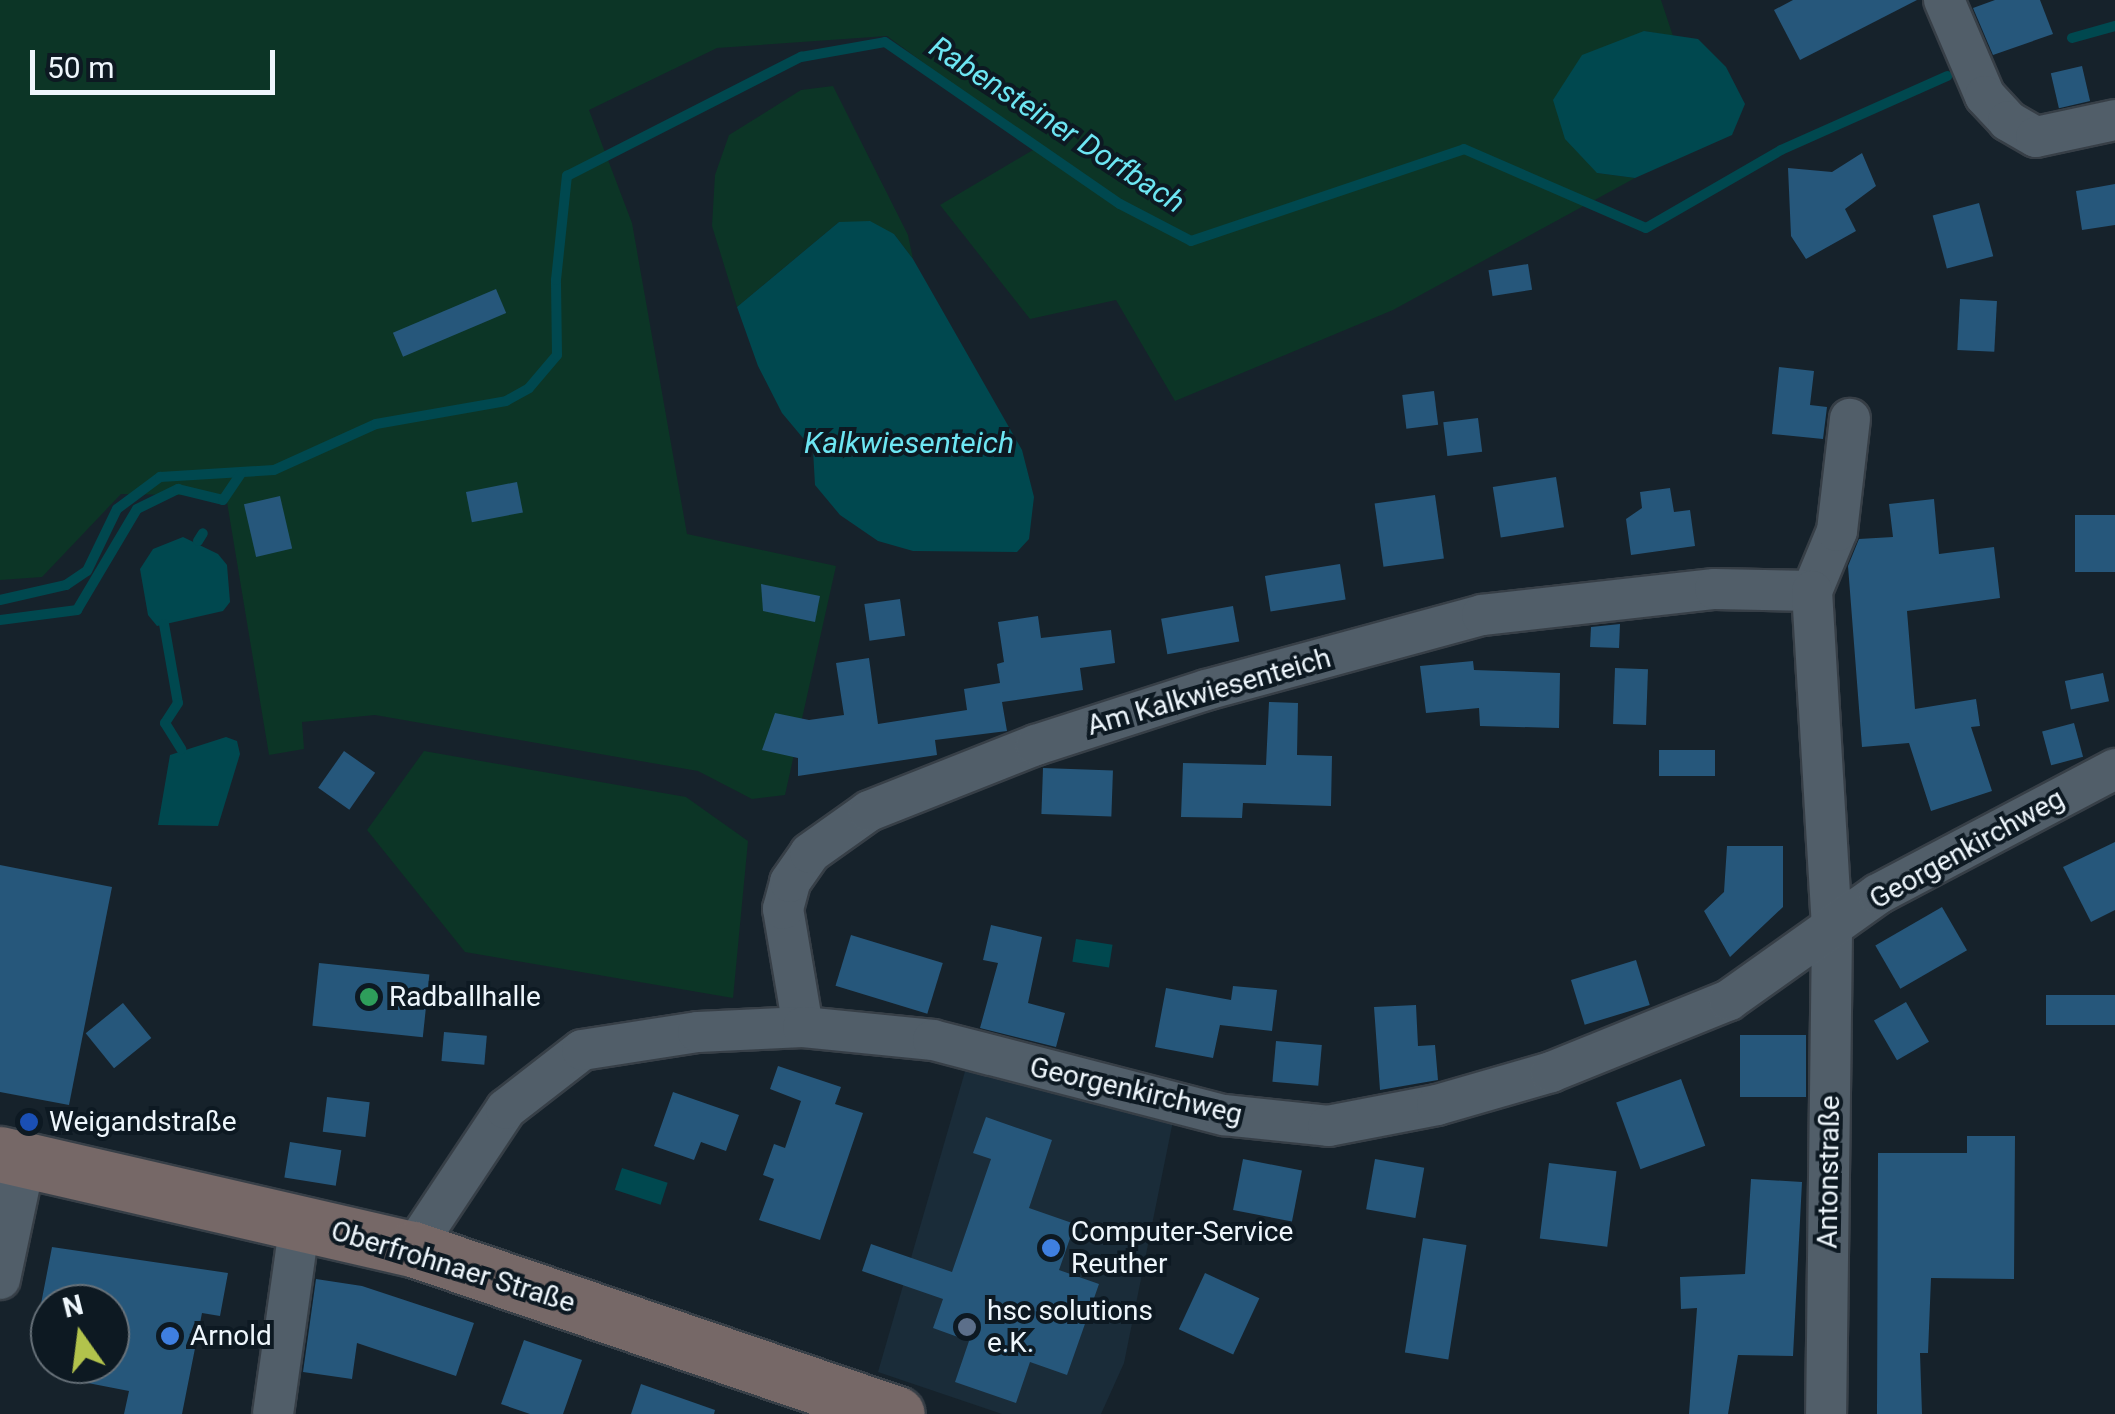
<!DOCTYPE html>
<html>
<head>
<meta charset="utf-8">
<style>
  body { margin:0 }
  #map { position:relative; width:2115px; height:1414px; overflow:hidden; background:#16222b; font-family:Roboto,sans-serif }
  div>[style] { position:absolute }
  .built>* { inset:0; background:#1a2c39 }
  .green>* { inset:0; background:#0c3526 }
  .water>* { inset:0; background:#00484f; transform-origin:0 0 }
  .stream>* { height:10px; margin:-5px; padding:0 5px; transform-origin:5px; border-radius:5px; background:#00484f }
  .building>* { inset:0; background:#26577b; transform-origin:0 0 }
  .roads { filter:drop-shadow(2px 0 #373f47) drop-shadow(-2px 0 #373f47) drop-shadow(0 2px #373f47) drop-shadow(0 -2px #373f47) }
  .street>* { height:40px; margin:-20px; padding:0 20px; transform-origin:20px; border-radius:20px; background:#515e69 }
  .secondary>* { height:55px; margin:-27.5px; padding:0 27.5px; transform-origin:27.5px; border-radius:27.5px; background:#766867 }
  .dots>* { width:28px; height:28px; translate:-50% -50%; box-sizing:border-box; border:5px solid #0d1922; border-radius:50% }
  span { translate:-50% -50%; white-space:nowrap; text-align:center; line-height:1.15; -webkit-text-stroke:8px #0d1922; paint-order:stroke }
  .street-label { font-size:28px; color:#eef6fc }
  .poi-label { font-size:28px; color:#eef6fc }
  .left { translate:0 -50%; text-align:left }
  .water-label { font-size:30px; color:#6de6f3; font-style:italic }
  .north { position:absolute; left:30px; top:1284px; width:100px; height:100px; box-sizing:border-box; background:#0d1922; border:2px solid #677179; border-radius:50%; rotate:346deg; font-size:28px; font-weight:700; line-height:40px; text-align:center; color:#eef6fc }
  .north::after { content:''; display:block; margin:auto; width:35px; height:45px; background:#b2c34c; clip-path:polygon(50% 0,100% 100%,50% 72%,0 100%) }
  .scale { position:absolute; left:30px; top:50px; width:245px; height:45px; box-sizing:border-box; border:5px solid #eef6fc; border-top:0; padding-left:12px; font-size:30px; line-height:35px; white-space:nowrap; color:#eef6fc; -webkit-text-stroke:8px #0d1922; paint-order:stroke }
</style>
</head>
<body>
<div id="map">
  <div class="built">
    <i style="clip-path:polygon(966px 1068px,1173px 1121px,1124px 1363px,1101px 1414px,1002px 1414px,878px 1372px)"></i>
  </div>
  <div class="green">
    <i style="clip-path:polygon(0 0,1661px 0,1673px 36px,1644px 31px,1597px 173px,1635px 178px,1393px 310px,1175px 401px,1116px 300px,1030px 319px,940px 205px,1038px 147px,887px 36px,717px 48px,589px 110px,632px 223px,687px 534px,836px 566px,785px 795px,752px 799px,698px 771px,375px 715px,302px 722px,304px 749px,269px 755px,226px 496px,121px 494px,42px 577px,0 580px)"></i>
    <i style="clip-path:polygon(833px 86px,908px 235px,913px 259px,894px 234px,839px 222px,737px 307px,712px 226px,715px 175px,729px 135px,801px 90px)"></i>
    <i style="clip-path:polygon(424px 751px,686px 797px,748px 841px,733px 998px,465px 952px,367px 830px)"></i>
  </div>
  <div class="water">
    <i style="clip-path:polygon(1644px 31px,1698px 39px,1726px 67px,1745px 104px,1732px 135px,1635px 178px,1597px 173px,1565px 139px,1553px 100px,1582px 55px)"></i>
    <i style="clip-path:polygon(870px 221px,894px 234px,913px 259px,1022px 450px,1034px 497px,1029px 539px,1017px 552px,913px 551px,878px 541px,840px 515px,815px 485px,813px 450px,782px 413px,758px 366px,737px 307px,839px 222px)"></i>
    <i style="clip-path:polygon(183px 537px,218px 554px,227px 565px,230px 602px,223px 611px,157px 626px,148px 615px,140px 569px,153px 549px)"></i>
    <i style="clip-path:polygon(226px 737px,237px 741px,240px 754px,218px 826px,158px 825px,170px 755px)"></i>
    <i style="left:1076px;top:939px;width:37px;height:23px;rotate:9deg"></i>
    <i style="left:622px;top:1168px;width:48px;height:23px;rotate:18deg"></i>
  </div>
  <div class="stream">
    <i style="left:2072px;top:38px;width:45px;rotate:-15.6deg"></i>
    <i style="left:198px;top:541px;width:9px;rotate:-58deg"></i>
    <i style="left:0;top:600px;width:68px;rotate:-12.8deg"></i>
    <i style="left:66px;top:585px;width:25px;rotate:-34deg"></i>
    <i style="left:87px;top:571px;width:69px;rotate:-64.2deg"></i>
    <i style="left:117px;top:509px;width:54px;rotate:-36.7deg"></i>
    <i style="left:160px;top:477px;width:114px;rotate:-3.5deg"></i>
    <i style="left:274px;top:470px;width:112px;rotate:-24.3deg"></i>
    <i style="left:376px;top:424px;width:132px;rotate:-10deg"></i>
    <i style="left:506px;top:401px;width:26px;rotate:-29deg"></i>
    <i style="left:529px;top:388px;width:43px;rotate:-49.7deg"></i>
    <i style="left:557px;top:355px;width:75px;rotate:-90.8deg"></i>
    <i style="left:556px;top:280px;width:105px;rotate:-84deg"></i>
    <i style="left:567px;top:176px;width:263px;rotate:-27deg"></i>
    <i style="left:801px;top:57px;width:85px;rotate:-10.1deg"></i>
    <i style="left:885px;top:42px;width:285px;rotate:34.6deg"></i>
    <i style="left:1120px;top:204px;width:80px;rotate:27.5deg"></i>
    <i style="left:1191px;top:241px;width:288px;rotate:-18.6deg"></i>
    <i style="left:1464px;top:149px;width:198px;rotate:23.5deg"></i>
    <i style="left:1646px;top:228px;width:156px;rotate:-30deg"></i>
    <i style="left:1781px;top:150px;width:182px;rotate:-24deg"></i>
    <i style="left:0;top:620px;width:78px;rotate:-7.4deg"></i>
    <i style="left:77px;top:610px;width:117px;rotate:-59.3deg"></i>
    <i style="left:137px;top:509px;width:46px;rotate:-26deg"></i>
    <i style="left:178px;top:489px;width:46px;rotate:13.7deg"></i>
    <i style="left:223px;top:500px;width:32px;rotate:-56deg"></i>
    <i style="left:164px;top:624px;width:80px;rotate:80deg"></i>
    <i style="left:178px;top:703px;width:24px;rotate:123deg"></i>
    <i style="left:165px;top:723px;width:31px;rotate:58deg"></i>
  </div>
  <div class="building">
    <i style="clip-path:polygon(1793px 0,1917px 0,1800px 60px,1774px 10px)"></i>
    <i style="clip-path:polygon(1995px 0,2040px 0,2053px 34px,1993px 55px,1973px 8px)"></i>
    <i style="left:2082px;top:66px;width:36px;height:32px;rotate:77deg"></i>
    <i style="clip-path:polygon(1862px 153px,1876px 186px,1845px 209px,1856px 231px,1806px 259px,1791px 236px,1788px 168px,1832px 172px)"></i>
    <i style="clip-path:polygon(2115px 184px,2115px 225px,2082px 230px,2076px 191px)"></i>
    <i style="left:1979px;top:203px;width:55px;height:48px;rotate:75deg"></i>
    <i style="left:1528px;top:264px;width:26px;height:40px;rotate:81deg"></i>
    <i style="left:496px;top:289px;width:26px;height:112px;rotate:67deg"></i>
    <i style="left:1960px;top:299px;width:37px;height:51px;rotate:3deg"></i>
    <i style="clip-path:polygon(1779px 367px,1814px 371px,1810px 405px,1827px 407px,1823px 439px,1772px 434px)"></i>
    <i style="left:1434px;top:391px;width:34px;height:32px;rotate:83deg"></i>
    <i style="left:1478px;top:418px;width:34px;height:35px;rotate:83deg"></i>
    <i style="left:1556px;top:477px;width:51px;height:64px;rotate:81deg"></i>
    <i style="left:517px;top:482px;width:31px;height:52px;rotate:79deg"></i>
    <i style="clip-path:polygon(1670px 488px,1674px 512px,1690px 510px,1695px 546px,1631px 555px,1626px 519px,1642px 508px,1640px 492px)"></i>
    <i style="left:1435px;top:495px;width:64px;height:61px;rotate:82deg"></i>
    <i style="left:280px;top:496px;width:54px;height:37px;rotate:77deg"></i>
    <i style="clip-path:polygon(1934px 499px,1939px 554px,1994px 547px,2000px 598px,1907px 611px,1915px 709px,1976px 699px,1980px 726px,1971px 727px,1992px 791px,1931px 811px,1909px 743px,1862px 747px,1848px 566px,1859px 539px,1893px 537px,1889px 504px)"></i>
    <i style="left:2115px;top:515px;width:57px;height:40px;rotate:90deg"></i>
    <i style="left:1340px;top:564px;width:36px;height:76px;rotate:81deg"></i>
    <i style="clip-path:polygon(761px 584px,820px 596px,815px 622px,763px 611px)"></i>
    <i style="left:900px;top:599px;width:37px;height:36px;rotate:82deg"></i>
    <i style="left:1233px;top:606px;width:36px;height:73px;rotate:80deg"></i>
    <i style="clip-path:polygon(1038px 616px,1041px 638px,1111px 630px,1115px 663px,1080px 668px,1083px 690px,1002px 702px,1007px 731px,935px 740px,937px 755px,798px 776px,798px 758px,762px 750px,775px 713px,809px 720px,844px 715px,836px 663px,869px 658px,878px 724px,967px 710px,964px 689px,1000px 683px,997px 664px,1004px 662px,998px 622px)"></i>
    <i style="clip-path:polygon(1620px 624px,1619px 648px,1590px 647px,1591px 627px)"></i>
    <i style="clip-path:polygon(1473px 661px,1474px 670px,1560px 673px,1559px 728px,1480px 726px,1479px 708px,1426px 713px,1420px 666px)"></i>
    <i style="left:1615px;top:668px;width:33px;height:56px;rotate:2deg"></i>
    <i style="left:2103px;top:673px;width:29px;height:39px;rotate:78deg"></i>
    <i style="clip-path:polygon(1269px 702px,1298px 703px,1297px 755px,1332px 756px,1331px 806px,1243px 803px,1242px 818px,1181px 817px,1183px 763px,1266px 765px)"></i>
    <i style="left:2074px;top:723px;width:35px;height:33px;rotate:75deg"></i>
    <i style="left:1659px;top:750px;width:56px;height:26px"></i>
    <i style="left:344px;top:751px;width:38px;height:45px;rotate:35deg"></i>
    <i style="left:1043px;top:768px;width:70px;height:46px;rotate:2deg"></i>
    <i style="clip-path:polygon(2115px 842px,2115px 910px,2091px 922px,2063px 867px)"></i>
    <i style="clip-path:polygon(1727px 846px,1783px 846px,1783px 907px,1730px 957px,1704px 911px,1724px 892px)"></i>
    <i style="clip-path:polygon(0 865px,112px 887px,69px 1105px,0 1092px)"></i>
    <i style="left:1942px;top:907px;width:50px;height:77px;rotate:60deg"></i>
    <i style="clip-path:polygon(991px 925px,1042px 937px,1028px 1003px,1065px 1013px,1056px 1047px,980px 1028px,998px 963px,983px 960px)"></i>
    <i style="left:851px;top:935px;width:96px;height:53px;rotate:17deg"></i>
    <i style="left:1636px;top:960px;width:47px;height:68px;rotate:73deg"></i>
    <i style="left:319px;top:963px;width:111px;height:63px;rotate:6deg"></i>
    <i style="clip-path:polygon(1233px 986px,1277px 990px,1272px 1031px,1220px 1025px,1213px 1058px,1155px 1047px,1166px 988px,1231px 1000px)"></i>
    <i style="left:2115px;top:995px;width:30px;height:69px;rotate:90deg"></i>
    <i style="left:1906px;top:1002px;width:46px;height:37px;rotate:60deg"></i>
    <i style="left:123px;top:1003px;width:45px;height:48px;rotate:51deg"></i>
    <i style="clip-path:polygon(1416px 1005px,1418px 1046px,1435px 1045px,1438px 1080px,1380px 1090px,1374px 1007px)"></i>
    <i style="left:444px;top:1032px;width:43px;height:29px;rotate:5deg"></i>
    <i style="left:1806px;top:1035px;width:62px;height:66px;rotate:90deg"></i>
    <i style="left:1276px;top:1041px;width:46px;height:41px;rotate:5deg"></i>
    <i style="clip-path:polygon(778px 1066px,841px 1087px,835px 1104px,863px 1113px,820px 1240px,759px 1220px,774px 1179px,763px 1175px,774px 1144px,785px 1148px,801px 1101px,770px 1089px)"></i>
    <i style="left:1681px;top:1079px;width:71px;height:69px;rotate:70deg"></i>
    <i style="clip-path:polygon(673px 1092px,739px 1115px,726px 1151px,701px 1142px,694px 1160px,654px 1146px)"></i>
    <i style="left:327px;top:1097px;width:43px;height:35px;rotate:7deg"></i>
    <i style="clip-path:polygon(986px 1117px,1052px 1140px,1029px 1208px,1075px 1224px,1059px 1270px,1099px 1284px,1067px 1375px,1030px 1362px,1016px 1403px,955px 1382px,969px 1341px,933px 1328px,943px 1299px,862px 1271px,871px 1244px,952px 1272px,991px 1159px,973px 1153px)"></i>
    <i style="clip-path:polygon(1967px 1136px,2015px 1136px,2014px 1279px,1931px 1278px,1928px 1353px,1920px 1353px,1922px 1414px,1877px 1414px,1878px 1153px,1967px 1153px)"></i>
    <i style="left:290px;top:1142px;width:52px;height:36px;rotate:9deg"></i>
    <i style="left:1243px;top:1159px;width:60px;height:52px;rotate:11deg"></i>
    <i style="left:1375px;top:1159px;width:50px;height:51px;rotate:10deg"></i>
    <i style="left:1549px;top:1163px;width:68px;height:76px;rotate:7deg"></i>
    <i style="clip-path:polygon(1751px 1179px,1802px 1182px,1793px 1356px,1738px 1355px,1728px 1414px,1689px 1414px,1697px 1308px,1681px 1309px,1680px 1277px,1745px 1274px)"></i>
    <i style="left:1423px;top:1238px;width:44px;height:116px;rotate:9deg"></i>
    <i style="clip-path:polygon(52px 1247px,228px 1273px,220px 1316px,202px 1313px,182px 1414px,124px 1414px,129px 1391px,57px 1377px,58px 1364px,110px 1364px,110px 1304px,41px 1304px)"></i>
    <i style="left:1205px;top:1273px;width:60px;height:62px;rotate:25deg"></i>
    <i style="clip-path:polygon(316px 1279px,362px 1286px,474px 1323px,456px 1376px,357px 1343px,352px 1379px,303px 1372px)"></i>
    <i style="clip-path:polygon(524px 1340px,582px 1360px,563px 1414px,530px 1414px,501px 1404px)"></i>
    <i style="clip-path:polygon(641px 1384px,715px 1410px,714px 1414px,631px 1414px)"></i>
  </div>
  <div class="roads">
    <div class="street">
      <i style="left:1944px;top:0;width:104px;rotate:66.9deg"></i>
      <i style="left:1985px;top:96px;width:34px;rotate:47deg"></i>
      <i style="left:2008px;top:121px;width:32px;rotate:30deg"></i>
      <i style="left:2036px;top:137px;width:81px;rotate:-12.1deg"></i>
      <i style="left:1812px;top:591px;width:65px;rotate:-67.4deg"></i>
      <i style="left:1837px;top:531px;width:113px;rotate:-83.4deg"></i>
      <i style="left:803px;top:1027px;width:120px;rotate:-99.6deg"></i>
      <i style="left:783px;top:909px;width:28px;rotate:-75deg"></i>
      <i style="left:790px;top:882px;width:35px;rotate:-55deg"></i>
      <i style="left:810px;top:853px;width:72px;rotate:-35.4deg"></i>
      <i style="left:869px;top:811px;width:180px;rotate:-21.6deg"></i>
      <i style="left:1036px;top:745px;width:179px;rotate:-17.9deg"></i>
      <i style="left:1206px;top:690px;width:286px;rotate:-15.2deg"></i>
      <i style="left:1482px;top:615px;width:234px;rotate:-6.4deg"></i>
      <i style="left:1715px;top:589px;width:97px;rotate:1.2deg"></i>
      <i style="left:1812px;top:591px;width:341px;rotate:86.6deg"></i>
      <i style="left:1832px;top:931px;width:483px;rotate:90.7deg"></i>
      <i style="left:413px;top:1249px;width:168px;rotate:-56.4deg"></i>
      <i style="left:506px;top:1109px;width:96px;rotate:-37.8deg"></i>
      <i style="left:582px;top:1050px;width:117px;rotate:-8.8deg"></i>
      <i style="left:698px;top:1032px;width:105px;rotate:-2.7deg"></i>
      <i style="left:803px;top:1027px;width:131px;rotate:5.7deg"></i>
      <i style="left:933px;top:1040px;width:301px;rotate:14.5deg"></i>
      <i style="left:1224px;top:1115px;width:105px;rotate:6deg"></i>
      <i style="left:1328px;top:1126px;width:111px;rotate:-10.9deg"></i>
      <i style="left:1437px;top:1105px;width:119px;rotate:-16.1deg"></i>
      <i style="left:1551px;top:1072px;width:192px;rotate:-22deg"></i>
      <i style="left:1729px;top:1000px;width:183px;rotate:-35.4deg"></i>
      <i style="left:1878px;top:894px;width:268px;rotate:-27.8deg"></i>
      <i style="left:0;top:1279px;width:122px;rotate:-78.1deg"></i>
      <i style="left:273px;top:1414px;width:194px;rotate:-82deg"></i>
    </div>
    <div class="secondary">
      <i style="left:0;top:1154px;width:424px;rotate:13deg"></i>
      <i style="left:413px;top:1249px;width:511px;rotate:18.82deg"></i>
    </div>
  </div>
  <div class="dots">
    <i style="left:369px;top:997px;background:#2e9e5b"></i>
    <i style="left:29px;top:1122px;background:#1a4fb4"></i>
    <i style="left:1051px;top:1248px;background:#3f7fe0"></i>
    <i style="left:967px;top:1327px;background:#5c6f8a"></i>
    <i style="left:170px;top:1336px;background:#3f7fe0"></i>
  </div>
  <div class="street-label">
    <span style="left:1209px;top:692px;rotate:-16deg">Am Kalkwiesenteich</span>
    <span style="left:1967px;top:849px;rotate:-29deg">Georgenkirchweg</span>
    <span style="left:1136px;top:1091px;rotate:13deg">Georgenkirchweg</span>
    <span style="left:1829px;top:1172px;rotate:-89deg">Antonstraße</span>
    <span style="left:453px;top:1267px;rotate:17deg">Oberfrohnaer Straße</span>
  </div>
  <div class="poi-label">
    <span class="left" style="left:389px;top:997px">Radballhalle</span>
    <span class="left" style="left:49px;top:1122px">Weigandstraße</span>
    <span class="left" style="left:1071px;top:1248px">Computer-Service<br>Reuther</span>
    <span class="left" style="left:987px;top:1327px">hsc solutions<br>e.K.</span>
    <span class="left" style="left:190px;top:1336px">Arnold</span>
  </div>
  <div class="water-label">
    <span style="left:1057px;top:125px;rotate:33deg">Rabensteiner Dorfbach</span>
    <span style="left:909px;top:443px">Kalkwiesenteich</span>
  </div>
  <div class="north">N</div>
  <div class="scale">50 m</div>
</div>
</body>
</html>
